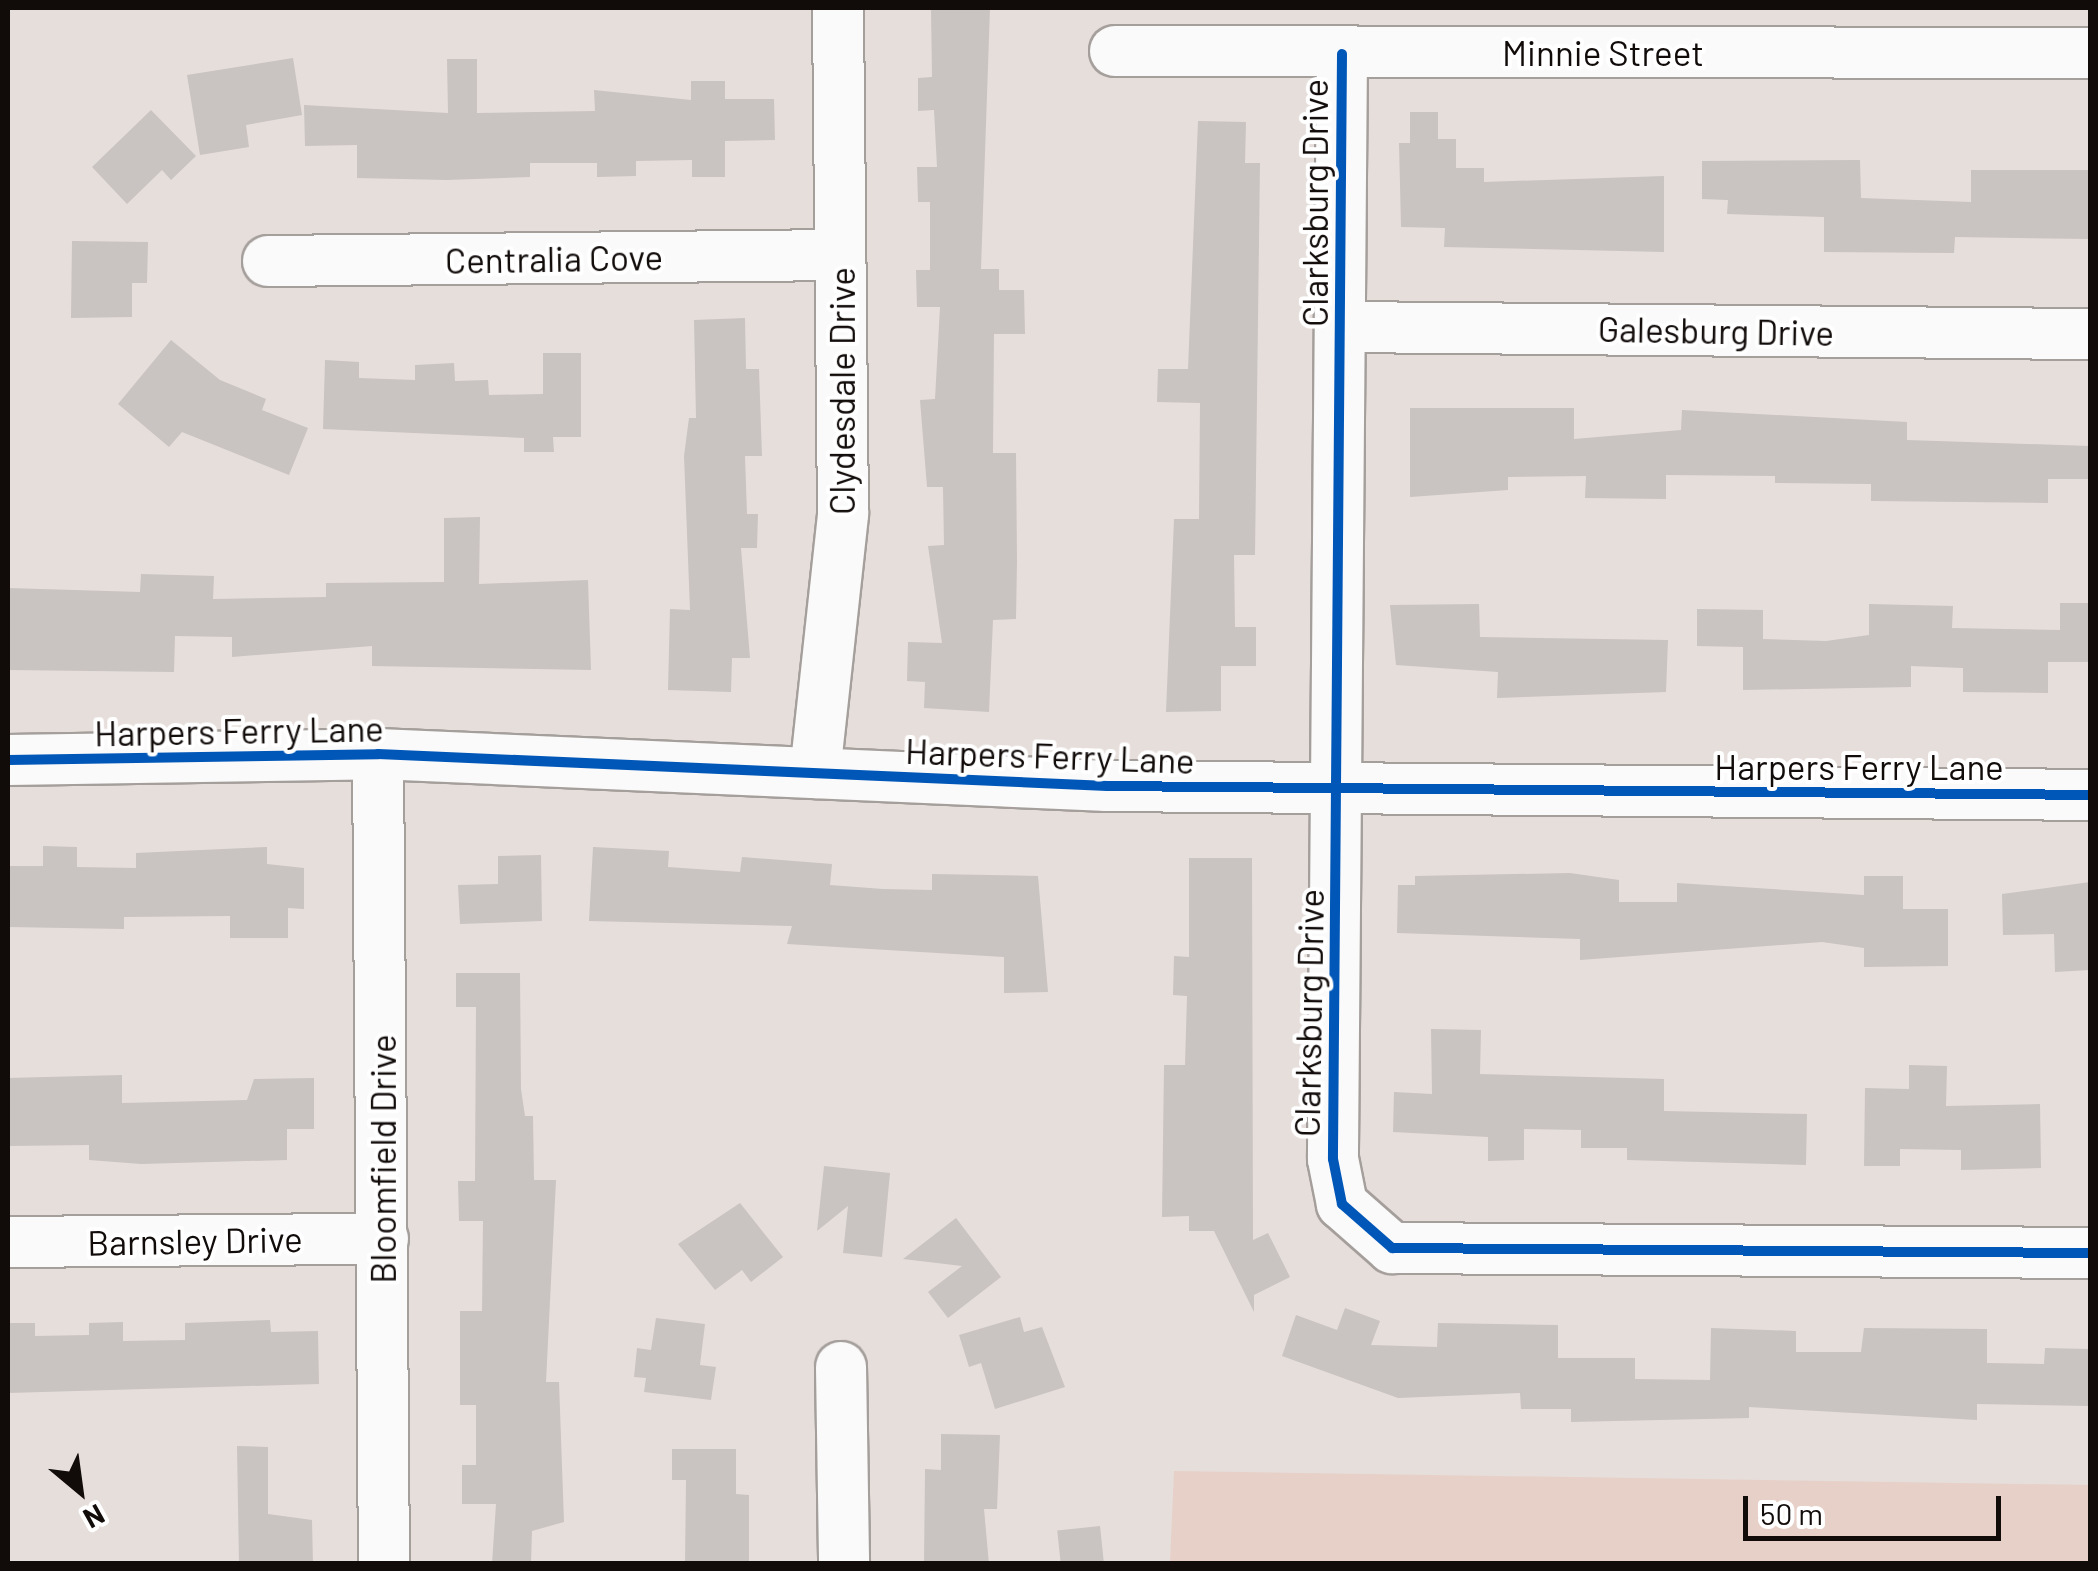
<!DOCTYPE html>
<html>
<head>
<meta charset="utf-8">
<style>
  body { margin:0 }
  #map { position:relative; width:2098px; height:1571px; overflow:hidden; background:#e6dedb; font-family:Barlow,sans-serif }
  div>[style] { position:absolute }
  .green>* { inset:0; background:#e7d0c8 }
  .building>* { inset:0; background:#c9c3c1; transform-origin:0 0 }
  .roads { filter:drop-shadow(2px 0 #a59f9c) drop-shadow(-2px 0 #a59f9c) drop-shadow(0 2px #a59f9c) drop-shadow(0 -2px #a59f9c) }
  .minor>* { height:50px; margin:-25px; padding:0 25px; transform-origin:25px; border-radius:25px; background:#fbfafa }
  .cycleway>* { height:10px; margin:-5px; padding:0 5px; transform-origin:5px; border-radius:5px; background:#0057b8 }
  span { translate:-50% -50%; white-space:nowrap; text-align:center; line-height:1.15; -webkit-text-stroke:8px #fff; paint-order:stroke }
  .street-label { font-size:35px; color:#110b0a }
  .frame { position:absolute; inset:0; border:10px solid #110b0a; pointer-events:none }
  .north { position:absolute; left:30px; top:1441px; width:100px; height:100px; -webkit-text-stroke:8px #fff; paint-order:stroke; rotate:151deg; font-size:28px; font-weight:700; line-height:40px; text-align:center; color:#110b0a }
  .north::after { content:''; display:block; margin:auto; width:35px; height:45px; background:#110b0a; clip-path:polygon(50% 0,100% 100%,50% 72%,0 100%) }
  .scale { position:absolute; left:1743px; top:1496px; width:258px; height:45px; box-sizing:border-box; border:5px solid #110b0a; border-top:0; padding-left:12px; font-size:30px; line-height:35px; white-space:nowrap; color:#110b0a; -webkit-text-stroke:8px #fff; paint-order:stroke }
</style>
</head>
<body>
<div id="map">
  <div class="green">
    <i style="clip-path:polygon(1174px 1471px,2090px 1485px,2090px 1563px,1170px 1563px)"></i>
  </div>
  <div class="building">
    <i style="clip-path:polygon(931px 8px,990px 8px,981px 269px,999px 269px,999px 290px,1024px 290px,1025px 334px,994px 334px,993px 453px,1016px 453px,1017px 561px,1016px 619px,993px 620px,989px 712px,924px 708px,925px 682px,907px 681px,908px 642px,942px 643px,928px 546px,944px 545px,943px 487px,927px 487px,920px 400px,935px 399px,940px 307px,917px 307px,916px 270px,930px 270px,930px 202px,918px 202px,917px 167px,937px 167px,934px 110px,918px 111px,918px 78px,932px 77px)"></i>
    <i style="clip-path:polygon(293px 58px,302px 115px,246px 125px,249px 147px,200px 155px,187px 75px)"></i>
    <i style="clip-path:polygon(447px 59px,477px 59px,477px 113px,595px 111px,594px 90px,691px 100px,691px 81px,725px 81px,725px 99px,774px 99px,775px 140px,725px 141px,725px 177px,692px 177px,692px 160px,636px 161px,636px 176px,597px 177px,597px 163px,530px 163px,530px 177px,447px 180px,357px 178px,357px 145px,305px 146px,304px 105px,448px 113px)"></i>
    <i style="clip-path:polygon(151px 110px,196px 156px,171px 180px,162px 170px,127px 204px,92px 167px)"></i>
    <i style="clip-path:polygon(1410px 112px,1438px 112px,1438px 139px,1456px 139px,1456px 168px,1484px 168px,1484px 182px,1664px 176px,1664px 252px,1444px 247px,1445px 228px,1401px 227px,1399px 143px,1410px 143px)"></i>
    <i style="clip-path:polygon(1198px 121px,1246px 122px,1245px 163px,1260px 163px,1255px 555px,1234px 555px,1235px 627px,1256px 627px,1256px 666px,1221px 666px,1221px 711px,1166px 712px,1174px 519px,1199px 519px,1200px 403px,1157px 402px,1158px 369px,1188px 369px)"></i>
    <i style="clip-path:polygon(1860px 160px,1861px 198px,1971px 202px,1971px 170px,2090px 170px,2090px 239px,1955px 237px,1954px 253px,1824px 252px,1824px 217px,1727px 214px,1728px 200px,1702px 199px,1702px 161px)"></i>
    <i style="clip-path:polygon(72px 241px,148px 242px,147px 283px,132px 283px,132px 317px,71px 318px)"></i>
    <i style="clip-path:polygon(745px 318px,746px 369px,759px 369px,762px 456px,745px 456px,747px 514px,758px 514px,757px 548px,741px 548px,750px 658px,732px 658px,731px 692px,668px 690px,670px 609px,690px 610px,684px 456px,689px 418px,696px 418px,694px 320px)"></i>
    <i style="clip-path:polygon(171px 340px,220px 380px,266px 399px,262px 410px,308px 428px,289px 475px,182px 432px,169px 447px,118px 404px)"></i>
    <i style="clip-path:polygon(543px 353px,581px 353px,581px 437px,553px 437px,554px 452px,524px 452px,524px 438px,323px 429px,325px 360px,359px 362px,359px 378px,415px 380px,415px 365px,454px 363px,455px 381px,488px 380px,489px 395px,543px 394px)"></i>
    <i style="clip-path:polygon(1410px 408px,1574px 408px,1574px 439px,1681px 430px,1682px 410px,1907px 422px,1907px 440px,2090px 446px,2090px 479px,2048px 479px,2048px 503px,1871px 501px,1871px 484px,1775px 483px,1775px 476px,1666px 475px,1666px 499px,1585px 498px,1586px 476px,1508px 477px,1508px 490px,1410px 497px)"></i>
    <i style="clip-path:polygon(480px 517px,479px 584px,588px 580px,591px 670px,372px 666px,372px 646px,232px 657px,232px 637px,175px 636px,174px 672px,8px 670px,8px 588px,140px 592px,141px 574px,214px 576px,213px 599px,326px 597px,326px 583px,444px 582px,444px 518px)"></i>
    <i style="clip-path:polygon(2060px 603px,2090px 603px,2090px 662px,2048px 662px,2048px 693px,1963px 692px,1963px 668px,1911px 666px,1911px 687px,1743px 690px,1743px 647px,1697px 646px,1697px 609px,1763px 610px,1763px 639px,1826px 641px,1869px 635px,1869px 604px,1953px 606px,1952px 628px,2060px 630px)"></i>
    <i style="clip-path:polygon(1479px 604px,1480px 637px,1668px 640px,1666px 692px,1497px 698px,1498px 672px,1396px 665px,1390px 605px)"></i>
    <i style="clip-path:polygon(43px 846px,77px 847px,77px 867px,136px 868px,136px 853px,267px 847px,267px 864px,304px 868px,304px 909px,288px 908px,288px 938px,230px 938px,230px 916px,124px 917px,124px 929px,8px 927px,8px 866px,43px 866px)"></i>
    <i style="clip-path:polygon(593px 847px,669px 851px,668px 867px,740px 872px,742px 857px,832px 864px,830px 885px,883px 889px,932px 890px,932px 874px,1038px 876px,1048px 992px,1004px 993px,1004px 957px,787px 944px,792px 926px,589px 921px)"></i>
    <i style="clip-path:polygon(541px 855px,542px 921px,460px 924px,458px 885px,498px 884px,498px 856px)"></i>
    <i style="clip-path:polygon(1189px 858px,1252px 858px,1253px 1240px,1268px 1233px,1290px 1277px,1254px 1295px,1254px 1312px,1214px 1231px,1189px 1231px,1189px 1216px,1162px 1217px,1164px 1065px,1185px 1065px,1187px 996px,1173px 995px,1174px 956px,1189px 957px)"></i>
    <i style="clip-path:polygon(1570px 873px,1619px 880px,1619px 902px,1677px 902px,1677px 883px,1864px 895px,1864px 876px,1903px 876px,1903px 909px,1948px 909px,1948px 966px,1864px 967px,1864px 948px,1822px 942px,1580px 960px,1580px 939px,1397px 933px,1398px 885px,1415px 885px,1415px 876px)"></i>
    <i style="clip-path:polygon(2090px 882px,2090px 970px,2055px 972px,2054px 934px,2003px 935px,2002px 894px)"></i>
    <i style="clip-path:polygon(456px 973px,520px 973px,521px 1089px,525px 1116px,533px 1116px,534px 1180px,556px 1180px,546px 1382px,559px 1382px,564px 1522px,532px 1531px,531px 1564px,492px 1564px,496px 1504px,462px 1504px,462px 1465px,476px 1465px,476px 1405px,460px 1405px,460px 1311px,482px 1311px,483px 1221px,459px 1221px,458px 1181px,475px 1181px,476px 1007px,456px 1007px)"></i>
    <i style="clip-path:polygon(1431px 1029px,1481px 1030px,1480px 1074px,1664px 1079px,1664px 1111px,1807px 1114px,1806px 1165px,1627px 1160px,1627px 1148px,1581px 1148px,1581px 1130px,1524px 1129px,1524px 1160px,1488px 1161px,1488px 1137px,1393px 1132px,1394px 1092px,1432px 1094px)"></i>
    <i style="clip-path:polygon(1909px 1065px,1947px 1066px,1946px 1106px,2040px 1104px,2041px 1168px,1961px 1170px,1961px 1150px,1900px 1149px,1900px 1166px,1864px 1166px,1865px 1088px,1909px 1089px)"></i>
    <i style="clip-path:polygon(122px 1075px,122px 1103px,247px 1100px,254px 1079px,314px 1078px,314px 1129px,287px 1129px,287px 1160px,141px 1164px,89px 1160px,89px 1145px,8px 1146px,8px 1078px)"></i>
    <i style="clip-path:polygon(824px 1166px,890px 1173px,882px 1257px,843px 1253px,848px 1206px,817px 1231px)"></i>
    <i style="clip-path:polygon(740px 1203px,783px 1257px,751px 1282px,742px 1270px,715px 1290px,678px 1244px)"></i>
    <i style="clip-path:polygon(956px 1218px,1001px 1277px,948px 1318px,928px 1292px,962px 1266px,903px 1259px)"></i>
    <i style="clip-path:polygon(1345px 1308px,1380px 1321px,1371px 1345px,1437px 1347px,1438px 1323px,1558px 1325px,1558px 1358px,1635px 1358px,1635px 1379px,1710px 1380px,1711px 1328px,1796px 1331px,1796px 1352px,1861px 1352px,1864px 1328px,1987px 1329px,1987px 1363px,2044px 1364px,2045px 1348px,2090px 1349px,2090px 1406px,1977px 1404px,1977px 1420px,1749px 1407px,1749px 1418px,1571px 1422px,1571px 1409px,1521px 1409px,1520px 1393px,1398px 1398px,1282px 1356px,1296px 1315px,1337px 1330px)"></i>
    <i style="clip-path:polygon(1020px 1317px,1024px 1332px,1042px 1327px,1065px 1387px,995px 1409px,981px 1363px,969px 1367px,959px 1335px)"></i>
    <i style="clip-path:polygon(656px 1318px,705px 1324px,700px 1365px,716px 1367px,711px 1400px,644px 1392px,646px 1378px,634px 1377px,637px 1348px,651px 1350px)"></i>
    <i style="clip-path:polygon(270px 1320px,271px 1332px,318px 1331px,319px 1384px,8px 1393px,8px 1323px,35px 1323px,35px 1336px,89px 1335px,89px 1323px,123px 1322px,123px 1341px,185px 1340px,185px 1323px)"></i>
    <i style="clip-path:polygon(941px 1434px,1000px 1435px,997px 1509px,984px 1509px,989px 1564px,924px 1564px,925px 1469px,941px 1470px)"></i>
    <i style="clip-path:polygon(237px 1446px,268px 1447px,268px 1514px,312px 1520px,313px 1564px,239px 1564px)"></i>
    <i style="clip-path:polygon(672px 1449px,736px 1449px,736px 1494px,749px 1495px,749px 1564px,685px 1564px,686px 1480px,672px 1480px)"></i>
    <i style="left:1100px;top:1526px;width:38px;height:43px;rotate:84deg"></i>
  </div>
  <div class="roads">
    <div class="minor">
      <i style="left:1115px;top:51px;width:975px;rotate:0.12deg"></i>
      <i style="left:1342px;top:54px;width:1105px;rotate:90.47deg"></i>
      <i style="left:1333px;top:1159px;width:46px;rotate:78.7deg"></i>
      <i style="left:1342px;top:1204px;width:67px;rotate:41.3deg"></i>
      <i style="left:1392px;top:1248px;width:698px;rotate:0.41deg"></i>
      <i style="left:268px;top:261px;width:572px;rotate:-0.6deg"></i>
      <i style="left:1342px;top:327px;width:748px;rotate:0.54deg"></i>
      <i style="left:378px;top:754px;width:810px;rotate:89.58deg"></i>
      <i style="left:8px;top:760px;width:370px;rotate:-0.9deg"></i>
      <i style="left:378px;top:754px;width:730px;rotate:2.51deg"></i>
      <i style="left:1107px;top:786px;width:983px;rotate:0.52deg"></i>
      <i style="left:815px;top:773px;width:261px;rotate:-83.8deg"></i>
      <i style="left:843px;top:514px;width:506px;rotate:-90.57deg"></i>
      <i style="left:8px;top:1242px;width:375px;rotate:-0.5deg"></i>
      <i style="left:841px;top:1367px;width:197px;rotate:89.1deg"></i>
    </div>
  </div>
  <div class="cycleway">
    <i style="left:1342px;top:54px;width:1105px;rotate:90.47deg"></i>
    <i style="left:1333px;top:1159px;width:46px;rotate:78.7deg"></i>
    <i style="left:1342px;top:1204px;width:67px;rotate:41.3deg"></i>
    <i style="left:1392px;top:1248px;width:698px;rotate:0.41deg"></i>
    <i style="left:8px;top:760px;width:370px;rotate:-0.9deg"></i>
    <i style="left:378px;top:754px;width:730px;rotate:2.51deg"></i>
    <i style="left:1107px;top:786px;width:983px;rotate:0.52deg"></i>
  </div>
  <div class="street-label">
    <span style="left:1603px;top:52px">Minnie Street</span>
    <span style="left:1314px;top:203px;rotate:-90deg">Clarksburg Drive</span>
    <span style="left:554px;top:258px;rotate:-1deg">Centralia Cove</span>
    <span style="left:1716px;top:330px;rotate:1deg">Galesburg Drive</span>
    <span style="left:841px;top:391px;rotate:-90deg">Clydesdale Drive</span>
    <span style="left:239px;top:730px;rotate:-1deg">Harpers Ferry Lane</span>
    <span style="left:1050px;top:755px;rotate:2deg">Harpers Ferry Lane</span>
    <span style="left:1859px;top:766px">Harpers Ferry Lane</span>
    <span style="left:1308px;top:1013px;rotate:-89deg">Clarksburg Drive</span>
    <span style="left:382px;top:1159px;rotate:-90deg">Bloomfield Drive</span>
    <span style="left:195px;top:1240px;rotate:-1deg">Barnsley Drive</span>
  </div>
  <div class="frame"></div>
  <div class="north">N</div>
  <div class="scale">50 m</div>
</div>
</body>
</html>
